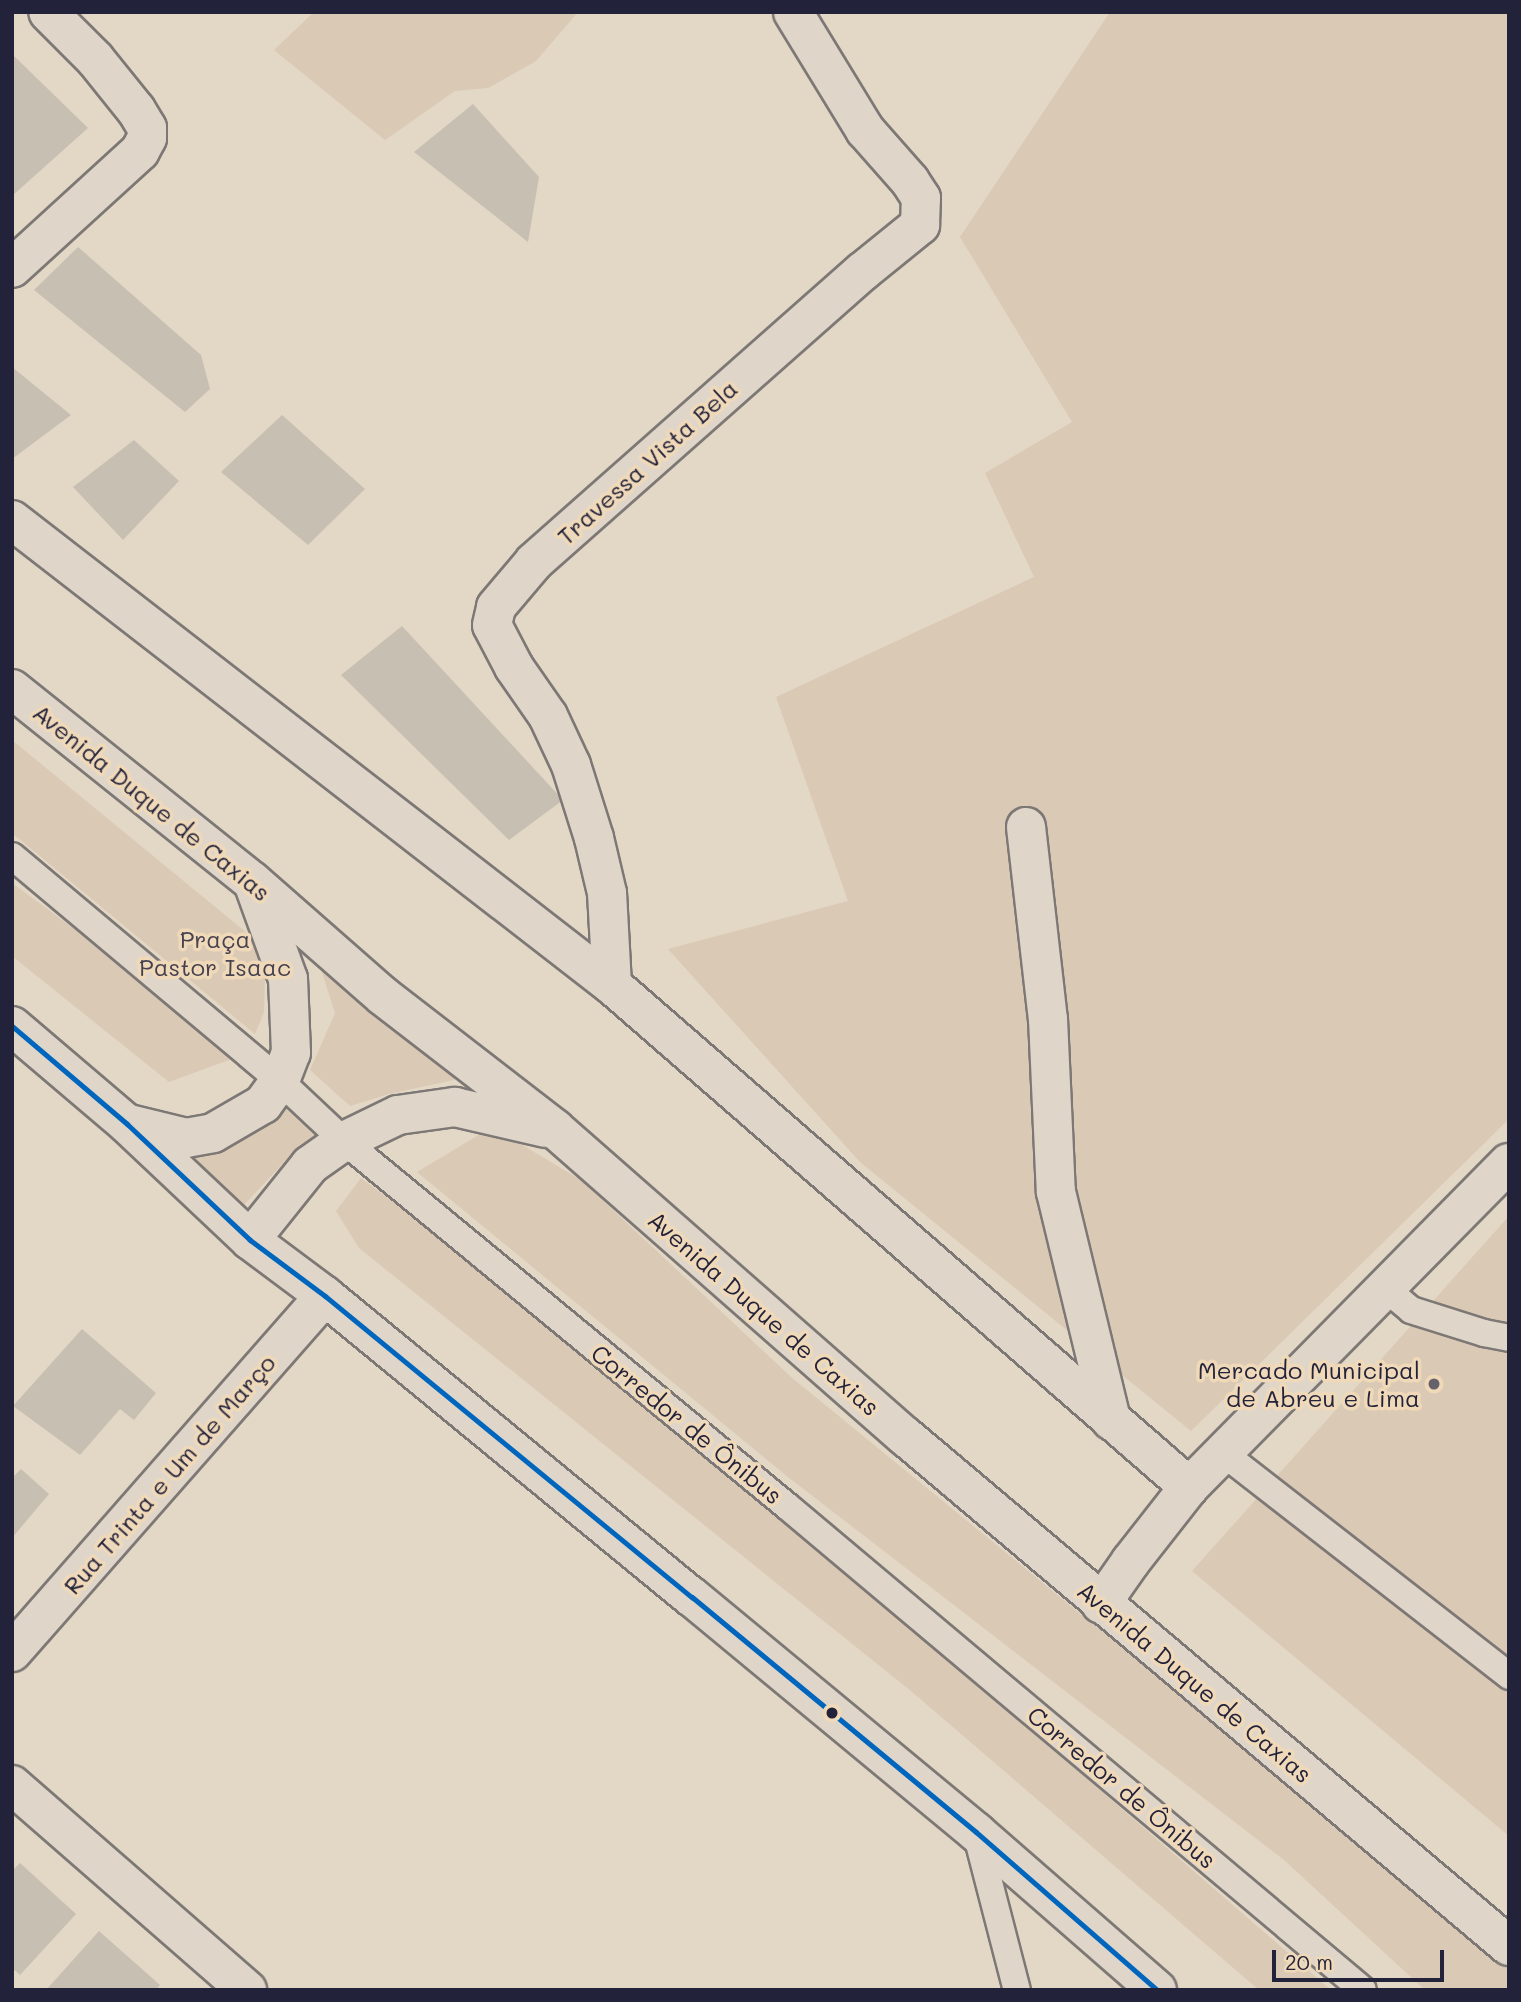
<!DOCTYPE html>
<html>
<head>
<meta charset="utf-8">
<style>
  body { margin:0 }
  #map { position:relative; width:1521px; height:2002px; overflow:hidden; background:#e3d7c5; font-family:Mali,sans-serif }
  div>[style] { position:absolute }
  .built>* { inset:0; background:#dac9b4 }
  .building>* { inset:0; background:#c8bfb3 }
  .roads { filter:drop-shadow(2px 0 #7d7875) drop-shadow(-2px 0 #7d7875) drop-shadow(0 2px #7d7875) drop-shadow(0 -2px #7d7875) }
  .service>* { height:26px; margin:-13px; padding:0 13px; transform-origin:13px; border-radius:13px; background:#dfd6c9 }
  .minor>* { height:38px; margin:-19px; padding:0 19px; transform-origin:19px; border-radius:19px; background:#dfd6c9 }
  .tertiary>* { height:38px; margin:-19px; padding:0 19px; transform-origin:19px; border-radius:19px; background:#dfd6c9 }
  .trunk>* { height:38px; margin:-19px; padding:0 19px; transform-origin:19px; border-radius:19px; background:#dfd6c9 }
  .bus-1>* { height:5px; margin:-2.5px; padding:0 2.5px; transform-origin:2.5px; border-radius:2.5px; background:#0065bd }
  .dots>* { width:19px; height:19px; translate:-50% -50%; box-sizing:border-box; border:4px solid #f0d9b8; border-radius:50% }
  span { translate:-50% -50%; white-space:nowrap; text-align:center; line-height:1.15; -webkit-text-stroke:7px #f0d9b8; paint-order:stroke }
  .street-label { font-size:24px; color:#22223b }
  .park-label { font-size:24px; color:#454150 }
  .poi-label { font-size:24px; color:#22223b }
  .right { translate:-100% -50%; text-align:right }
  .frame { position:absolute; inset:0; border:14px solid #22223b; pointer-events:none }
  .scale { position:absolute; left:1272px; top:1950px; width:172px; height:32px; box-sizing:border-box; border:4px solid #22223b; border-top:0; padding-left:9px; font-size:21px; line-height:24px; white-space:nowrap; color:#22223b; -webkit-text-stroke:5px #f0d9b8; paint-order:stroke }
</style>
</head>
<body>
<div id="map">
  <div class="built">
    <i style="clip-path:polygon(314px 12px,578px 12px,536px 61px,488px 88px,455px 91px,385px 140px,274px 50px)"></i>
    <i style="clip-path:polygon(1110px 12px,1509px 12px,1509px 1119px,1191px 1431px,860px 1162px,668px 949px,848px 901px,776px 697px,1034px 577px,985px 473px,1072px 422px,960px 237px)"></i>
    <i style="clip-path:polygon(12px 740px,259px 943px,265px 973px,264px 1012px,255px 1034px,12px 833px)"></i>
    <i style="clip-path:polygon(12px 883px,245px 1054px,169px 1082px,12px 956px)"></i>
    <i style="clip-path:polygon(309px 932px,463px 1078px,389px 1094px,350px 1106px,310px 1070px,335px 1013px)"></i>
    <i style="clip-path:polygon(285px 1108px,316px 1137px,286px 1160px,242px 1207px,189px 1157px,248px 1135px)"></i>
    <i style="clip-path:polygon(492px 1127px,581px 1180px,791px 1377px,1509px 1964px,1509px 1990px,1425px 1990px,1284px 1860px,788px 1477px,417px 1172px)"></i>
    <i style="clip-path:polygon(361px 1178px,679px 1417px,1048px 1745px,1331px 1990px,1259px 1990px,911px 1691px,359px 1248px,336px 1211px)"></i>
    <i style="clip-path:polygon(1509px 1216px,1509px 1836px,1192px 1571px)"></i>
  </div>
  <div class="building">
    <i style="clip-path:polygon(12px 54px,88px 128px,12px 196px)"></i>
    <i style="clip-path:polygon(473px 104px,539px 177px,528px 242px,414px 152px)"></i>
    <i style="clip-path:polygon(78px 247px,201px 355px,210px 389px,185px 412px,34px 290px)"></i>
    <i style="clip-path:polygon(12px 367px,71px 415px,12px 459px)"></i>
    <i style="clip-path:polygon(282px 415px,365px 489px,308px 545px,221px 472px)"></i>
    <i style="clip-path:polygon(134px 440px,179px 481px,123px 540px,73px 487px)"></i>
    <i style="clip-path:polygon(402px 626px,563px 800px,509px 840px,341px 675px)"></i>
    <i style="clip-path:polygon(82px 1329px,156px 1393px,134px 1420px,120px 1409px,80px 1455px,13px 1406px)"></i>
    <i style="clip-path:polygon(21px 1469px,49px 1494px,12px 1538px,12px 1478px)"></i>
    <i style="clip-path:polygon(20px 1863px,76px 1914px,20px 1975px,12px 1968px,12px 1871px)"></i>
    <i style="clip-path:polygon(99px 1931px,160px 1985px,156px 1990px,46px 1990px)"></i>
  </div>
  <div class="roads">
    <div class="service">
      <i style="left:12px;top:856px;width:350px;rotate:40deg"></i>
      <i style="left:280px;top:1081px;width:88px;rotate:43.2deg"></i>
      <i style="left:344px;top:1141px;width:574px;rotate:39.49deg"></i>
      <i style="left:787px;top:1506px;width:752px;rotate:40.04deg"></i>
      <i style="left:1385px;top:1288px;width:34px;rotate:40deg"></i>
      <i style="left:1411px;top:1310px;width:77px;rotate:17.5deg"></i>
      <i style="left:1484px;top:1333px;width:25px;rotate:11deg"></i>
      <i style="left:1223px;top:1453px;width:363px;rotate:37.9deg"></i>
      <i style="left:976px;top:1832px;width:163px;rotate:75.5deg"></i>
    </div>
    <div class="minor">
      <i style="left:12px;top:268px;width:173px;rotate:-42.4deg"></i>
      <i style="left:140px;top:151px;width:15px;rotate:-62deg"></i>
      <i style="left:147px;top:138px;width:10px;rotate:-90deg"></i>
      <i style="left:147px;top:128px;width:21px;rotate:-121deg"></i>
      <i style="left:136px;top:110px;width:65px;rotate:-128.8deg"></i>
      <i style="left:95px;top:59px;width:66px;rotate:-135deg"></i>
      <i style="left:12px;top:520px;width:759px;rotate:37.78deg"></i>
      <i style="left:612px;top:985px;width:765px;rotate:41.02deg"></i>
      <i style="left:1026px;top:827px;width:193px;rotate:83.5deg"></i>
      <i style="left:1048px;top:1019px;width:173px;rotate:87.4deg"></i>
      <i style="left:1056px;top:1192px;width:235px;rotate:76.4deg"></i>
      <i style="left:612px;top:985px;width:92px;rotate:-93.1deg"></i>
      <i style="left:607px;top:893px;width:57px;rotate:-103.3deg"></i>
      <i style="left:594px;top:838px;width:77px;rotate:-107.5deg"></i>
      <i style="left:571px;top:765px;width:54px;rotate:-115.1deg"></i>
      <i style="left:548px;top:716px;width:60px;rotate:-124.8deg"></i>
      <i style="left:514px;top:667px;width:47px;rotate:-117.6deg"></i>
      <i style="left:492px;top:625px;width:18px;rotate:-77deg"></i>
      <i style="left:496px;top:607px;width:59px;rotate:-49.8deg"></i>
      <i style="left:534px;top:562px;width:438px;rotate:-41.5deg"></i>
      <i style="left:862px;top:272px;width:75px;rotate:-39deg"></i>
      <i style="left:920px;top:225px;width:27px;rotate:-88deg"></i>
      <i style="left:921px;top:198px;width:20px;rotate:-123deg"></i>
      <i style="left:910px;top:181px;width:68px;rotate:-131.4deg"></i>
      <i style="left:865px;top:130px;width:138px;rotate:-121.4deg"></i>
      <i style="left:12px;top:1652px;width:474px;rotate:-48.7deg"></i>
      <i style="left:12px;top:1785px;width:312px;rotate:41.1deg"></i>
    </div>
    <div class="tertiary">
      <i style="left:1101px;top:1604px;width:52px;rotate:-55.1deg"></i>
      <i style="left:1131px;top:1561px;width:94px;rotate:-51.9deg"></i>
      <i style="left:1189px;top:1487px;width:455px;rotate:-45.4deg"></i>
    </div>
    <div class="trunk">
      <i style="left:12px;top:689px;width:307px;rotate:38.7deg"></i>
      <i style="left:252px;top:881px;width:174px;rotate:41.3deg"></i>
      <i style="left:383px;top:996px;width:217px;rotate:37.7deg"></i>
      <i style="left:555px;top:1129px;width:467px;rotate:41.3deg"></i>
      <i style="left:906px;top:1437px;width:789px;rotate:40.17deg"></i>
      <i style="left:12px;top:1026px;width:151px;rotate:40.4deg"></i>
      <i style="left:127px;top:1124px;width:169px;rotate:43.3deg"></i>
      <i style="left:250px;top:1240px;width:94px;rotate:36.7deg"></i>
      <i style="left:325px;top:1296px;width:475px;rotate:39.4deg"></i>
      <i style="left:692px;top:1597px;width:369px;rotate:39.6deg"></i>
      <i style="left:976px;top:1832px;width:240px;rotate:41.1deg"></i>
      <i style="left:129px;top:1124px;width:59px;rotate:13.8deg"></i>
      <i style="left:186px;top:1138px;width:27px;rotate:-10deg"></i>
      <i style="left:213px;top:1133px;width:58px;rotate:-30.1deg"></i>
      <i style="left:263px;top:1104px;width:29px;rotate:-54deg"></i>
      <i style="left:280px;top:1081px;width:30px;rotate:-69deg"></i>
      <i style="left:291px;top:1053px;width:74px;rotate:-92.3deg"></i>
      <i style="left:288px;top:979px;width:100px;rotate:-109.9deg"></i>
      <i style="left:250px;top:1240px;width:96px;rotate:-51.3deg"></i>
      <i style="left:310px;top:1165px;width:42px;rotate:-35.2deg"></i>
      <i style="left:344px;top:1141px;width:60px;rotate:-25.7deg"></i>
      <i style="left:398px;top:1115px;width:58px;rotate:-8deg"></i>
      <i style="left:455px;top:1107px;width:93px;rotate:13deg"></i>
    </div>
  </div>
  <div class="bus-1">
    <i style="left:12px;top:1026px;width:151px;rotate:40.4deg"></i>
    <i style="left:127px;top:1124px;width:169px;rotate:43.3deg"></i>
    <i style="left:250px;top:1240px;width:94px;rotate:36.7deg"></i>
    <i style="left:325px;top:1296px;width:475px;rotate:39.4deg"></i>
    <i style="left:692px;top:1597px;width:369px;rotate:39.6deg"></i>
    <i style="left:976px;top:1832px;width:240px;rotate:41.1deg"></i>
  </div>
  <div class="dots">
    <i style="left:1434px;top:1384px;background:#66616b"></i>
    <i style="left:832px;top:1713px;background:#22223b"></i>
  </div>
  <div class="street-label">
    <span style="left:647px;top:462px;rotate:-42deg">Travessa Vista Bela</span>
    <span style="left:152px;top:802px;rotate:39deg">Avenida Duque de Caxias</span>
    <span style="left:764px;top:1313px;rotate:41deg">Avenida Duque de Caxias</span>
    <span style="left:687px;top:1424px;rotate:39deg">Corredor de Ônibus</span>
    <span style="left:169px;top:1474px;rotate:-49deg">Rua Trinta e Um de Março</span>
    <span style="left:1195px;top:1682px;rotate:40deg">Avenida Duque de Caxias</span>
    <span style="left:1122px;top:1787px;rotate:40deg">Corredor de Ônibus</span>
  </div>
  <div class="park-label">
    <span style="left:215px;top:953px">Praça<br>Pastor Isaac</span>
  </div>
  <div class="poi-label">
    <span class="right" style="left:1420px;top:1384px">Mercado Municipal<br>de Abreu e Lima</span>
  </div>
  <div class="frame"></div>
  <div class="scale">20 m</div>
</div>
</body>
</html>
